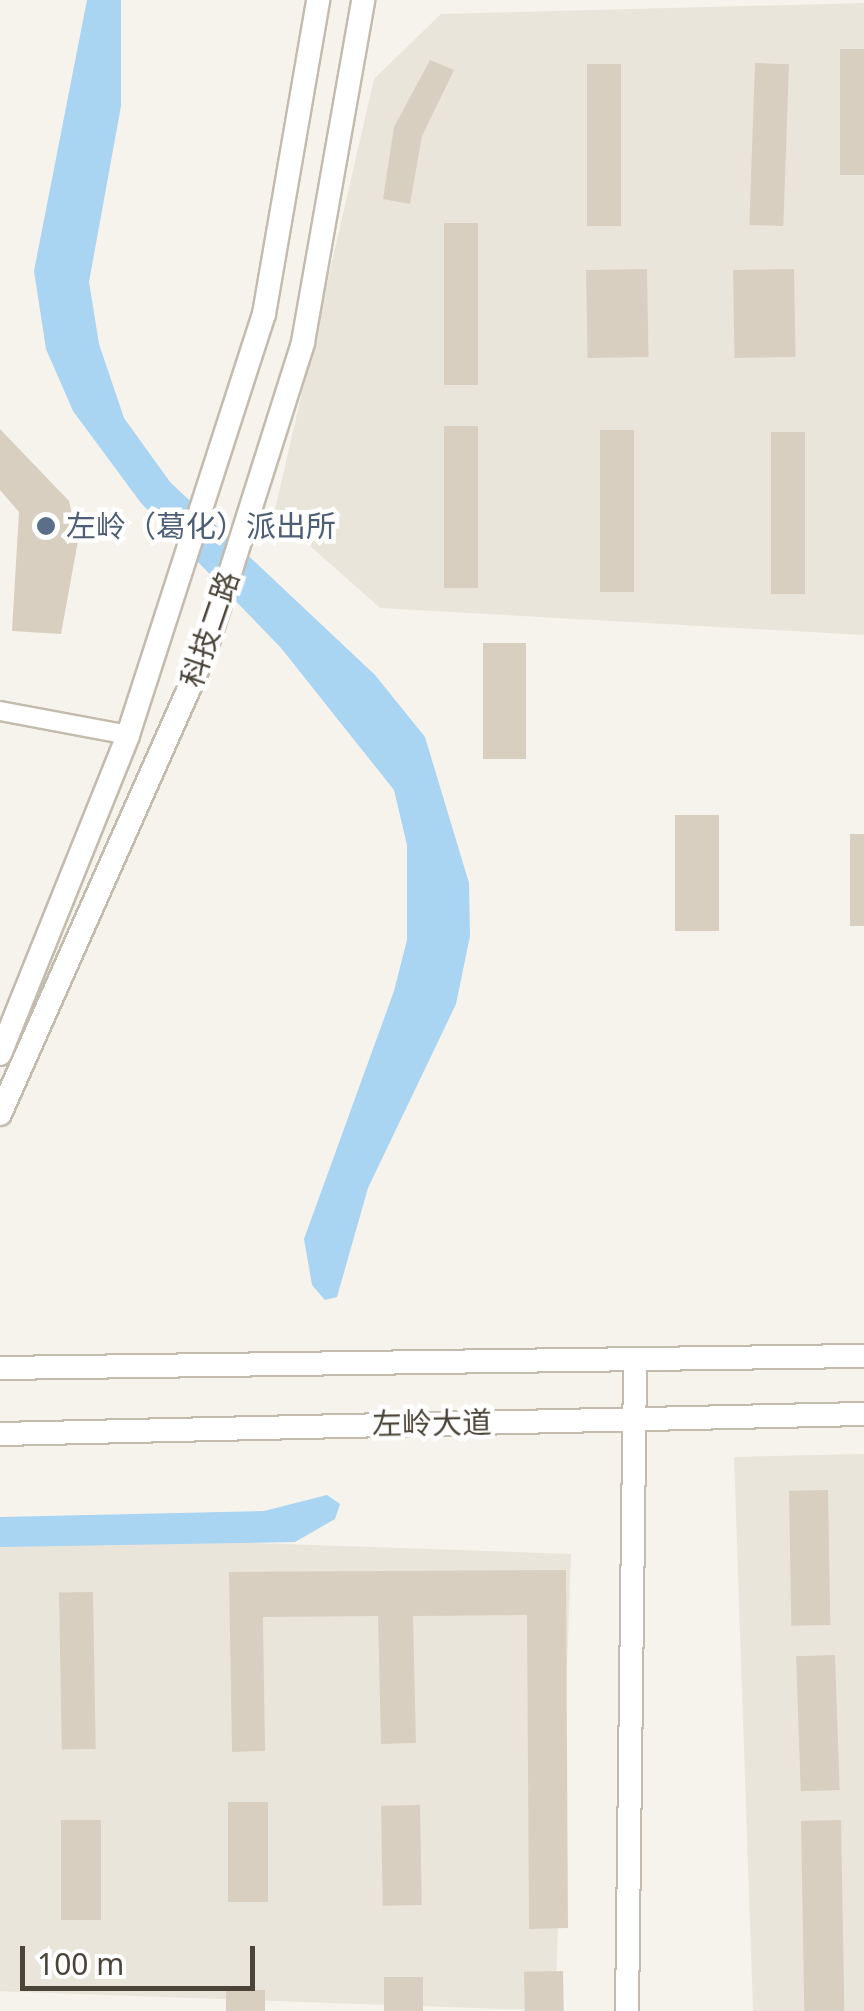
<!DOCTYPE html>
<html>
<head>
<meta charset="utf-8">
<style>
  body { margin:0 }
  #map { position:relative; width:864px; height:2011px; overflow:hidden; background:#f6f3ec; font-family:"Noto Sans","Noto Sans SC",sans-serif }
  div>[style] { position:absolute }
  .residential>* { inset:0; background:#eae5da; transform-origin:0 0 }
  .water>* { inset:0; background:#a9d4f2 }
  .building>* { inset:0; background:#d8cfc1; transform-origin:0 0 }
  .roads { filter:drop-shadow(2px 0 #c2bbae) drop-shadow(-2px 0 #c2bbae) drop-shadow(0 2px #c2bbae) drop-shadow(0 -2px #c2bbae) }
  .minor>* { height:18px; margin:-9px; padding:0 9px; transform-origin:9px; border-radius:9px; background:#fff }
  .tertiary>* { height:22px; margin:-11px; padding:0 11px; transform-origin:11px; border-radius:11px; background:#fff }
  .dots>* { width:28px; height:28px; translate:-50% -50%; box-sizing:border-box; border:5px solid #fff; border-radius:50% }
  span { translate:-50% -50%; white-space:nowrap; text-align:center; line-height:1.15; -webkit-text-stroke:9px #fff; paint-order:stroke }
  .service-label { font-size:30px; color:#4e5e75 }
  .left { translate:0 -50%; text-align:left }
  .street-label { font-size:30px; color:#4b4439 }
  .scale { position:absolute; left:20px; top:1946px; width:235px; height:45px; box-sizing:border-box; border:5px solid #4b4439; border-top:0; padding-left:12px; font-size:30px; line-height:35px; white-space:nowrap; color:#4b4439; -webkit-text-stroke:8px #fff; paint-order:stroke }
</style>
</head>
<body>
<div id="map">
  <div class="residential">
    <i style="clip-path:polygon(864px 3px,864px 635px,380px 608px,274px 514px,374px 79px,441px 14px)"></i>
    <i style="clip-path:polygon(864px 1454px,864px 2011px,753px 2011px,734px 1457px)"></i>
    <i style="left:571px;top:1554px;width:457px;height:571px;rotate:92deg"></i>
  </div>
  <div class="water">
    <i style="clip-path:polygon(87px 0,121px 0,121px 106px,89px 282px,99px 344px,124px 418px,170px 482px,375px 675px,425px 737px,469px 883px,470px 936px,456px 1004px,368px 1188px,337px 1297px,325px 1300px,312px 1285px,304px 1239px,394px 991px,407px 940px,407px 845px,394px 790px,281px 648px,141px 503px,73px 411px,46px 349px,34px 271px)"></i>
    <i style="clip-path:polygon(327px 1495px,340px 1504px,335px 1519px,295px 1542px,0 1547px,0 1517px,264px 1511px)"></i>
  </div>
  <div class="building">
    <i style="left:840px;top:49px;width:24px;height:126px"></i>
    <i style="clip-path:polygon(430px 60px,454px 70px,422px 136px,410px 204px,383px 199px,394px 127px)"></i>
    <i style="left:755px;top:63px;width:34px;height:162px;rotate:2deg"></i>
    <i style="left:587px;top:64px;width:34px;height:162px"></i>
    <i style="left:444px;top:223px;width:34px;height:162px"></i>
    <i style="left:647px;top:269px;width:88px;height:61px;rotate:89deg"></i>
    <i style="left:794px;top:269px;width:88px;height:61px;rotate:89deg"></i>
    <i style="left:444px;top:426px;width:34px;height:162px"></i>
    <i style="clip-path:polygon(0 429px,69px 501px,78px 541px,61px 634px,12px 631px,19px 512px,0 490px)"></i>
    <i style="left:600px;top:430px;width:34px;height:162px"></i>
    <i style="left:771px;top:432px;width:34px;height:162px"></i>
    <i style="left:483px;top:643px;width:43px;height:116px"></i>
    <i style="left:675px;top:815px;width:44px;height:116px"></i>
    <i style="left:850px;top:834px;width:14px;height:92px"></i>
    <i style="left:828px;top:1490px;width:135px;height:39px;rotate:89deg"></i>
    <i style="clip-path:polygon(566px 1570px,568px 1928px,529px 1929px,527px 1615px,413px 1616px,416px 1743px,381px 1744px,378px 1616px,263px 1617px,265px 1751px,232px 1752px,229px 1572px)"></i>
    <i style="left:93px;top:1592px;width:157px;height:34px;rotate:89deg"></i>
    <i style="left:835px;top:1655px;width:135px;height:39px;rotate:88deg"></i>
    <i style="left:228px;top:1802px;width:40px;height:100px"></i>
    <i style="left:420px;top:1805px;width:100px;height:39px;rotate:89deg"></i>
    <i style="left:61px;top:1820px;width:40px;height:100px"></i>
    <i style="left:841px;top:1820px;width:191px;height:40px;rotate:89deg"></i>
    <i style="left:563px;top:1971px;width:40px;height:39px;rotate:89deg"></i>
    <i style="left:384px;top:1977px;width:39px;height:34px"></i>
    <i style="left:226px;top:1990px;width:39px;height:21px"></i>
  </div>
  <div class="roads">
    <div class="minor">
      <i style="left:0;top:711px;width:130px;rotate:10.6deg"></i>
    </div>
    <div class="tertiary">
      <i style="left:0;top:1054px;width:344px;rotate:-68.1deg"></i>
      <i style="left:128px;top:735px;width:442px;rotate:-72.1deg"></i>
      <i style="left:264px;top:314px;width:319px;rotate:-80.2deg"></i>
      <i style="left:0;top:1114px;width:502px;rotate:-66.04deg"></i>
      <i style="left:204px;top:655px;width:328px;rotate:-72.4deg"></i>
      <i style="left:303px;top:342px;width:347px;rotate:-80deg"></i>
      <i style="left:0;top:1368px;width:864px;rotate:-0.8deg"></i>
      <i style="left:0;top:1434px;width:864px;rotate:-1.33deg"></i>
      <i style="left:627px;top:2011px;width:650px;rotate:-89.29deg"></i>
    </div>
  </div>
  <div class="dots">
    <i style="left:46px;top:526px;background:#5c6f8a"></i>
  </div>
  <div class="service-label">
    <span class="left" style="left:66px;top:526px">左岭（葛化）派出所</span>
  </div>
  <div class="street-label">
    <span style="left:210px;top:629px;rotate:-71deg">科技二路</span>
    <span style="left:432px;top:1423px;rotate:-1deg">左岭大道</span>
  </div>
  <div class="scale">100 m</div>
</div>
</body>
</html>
